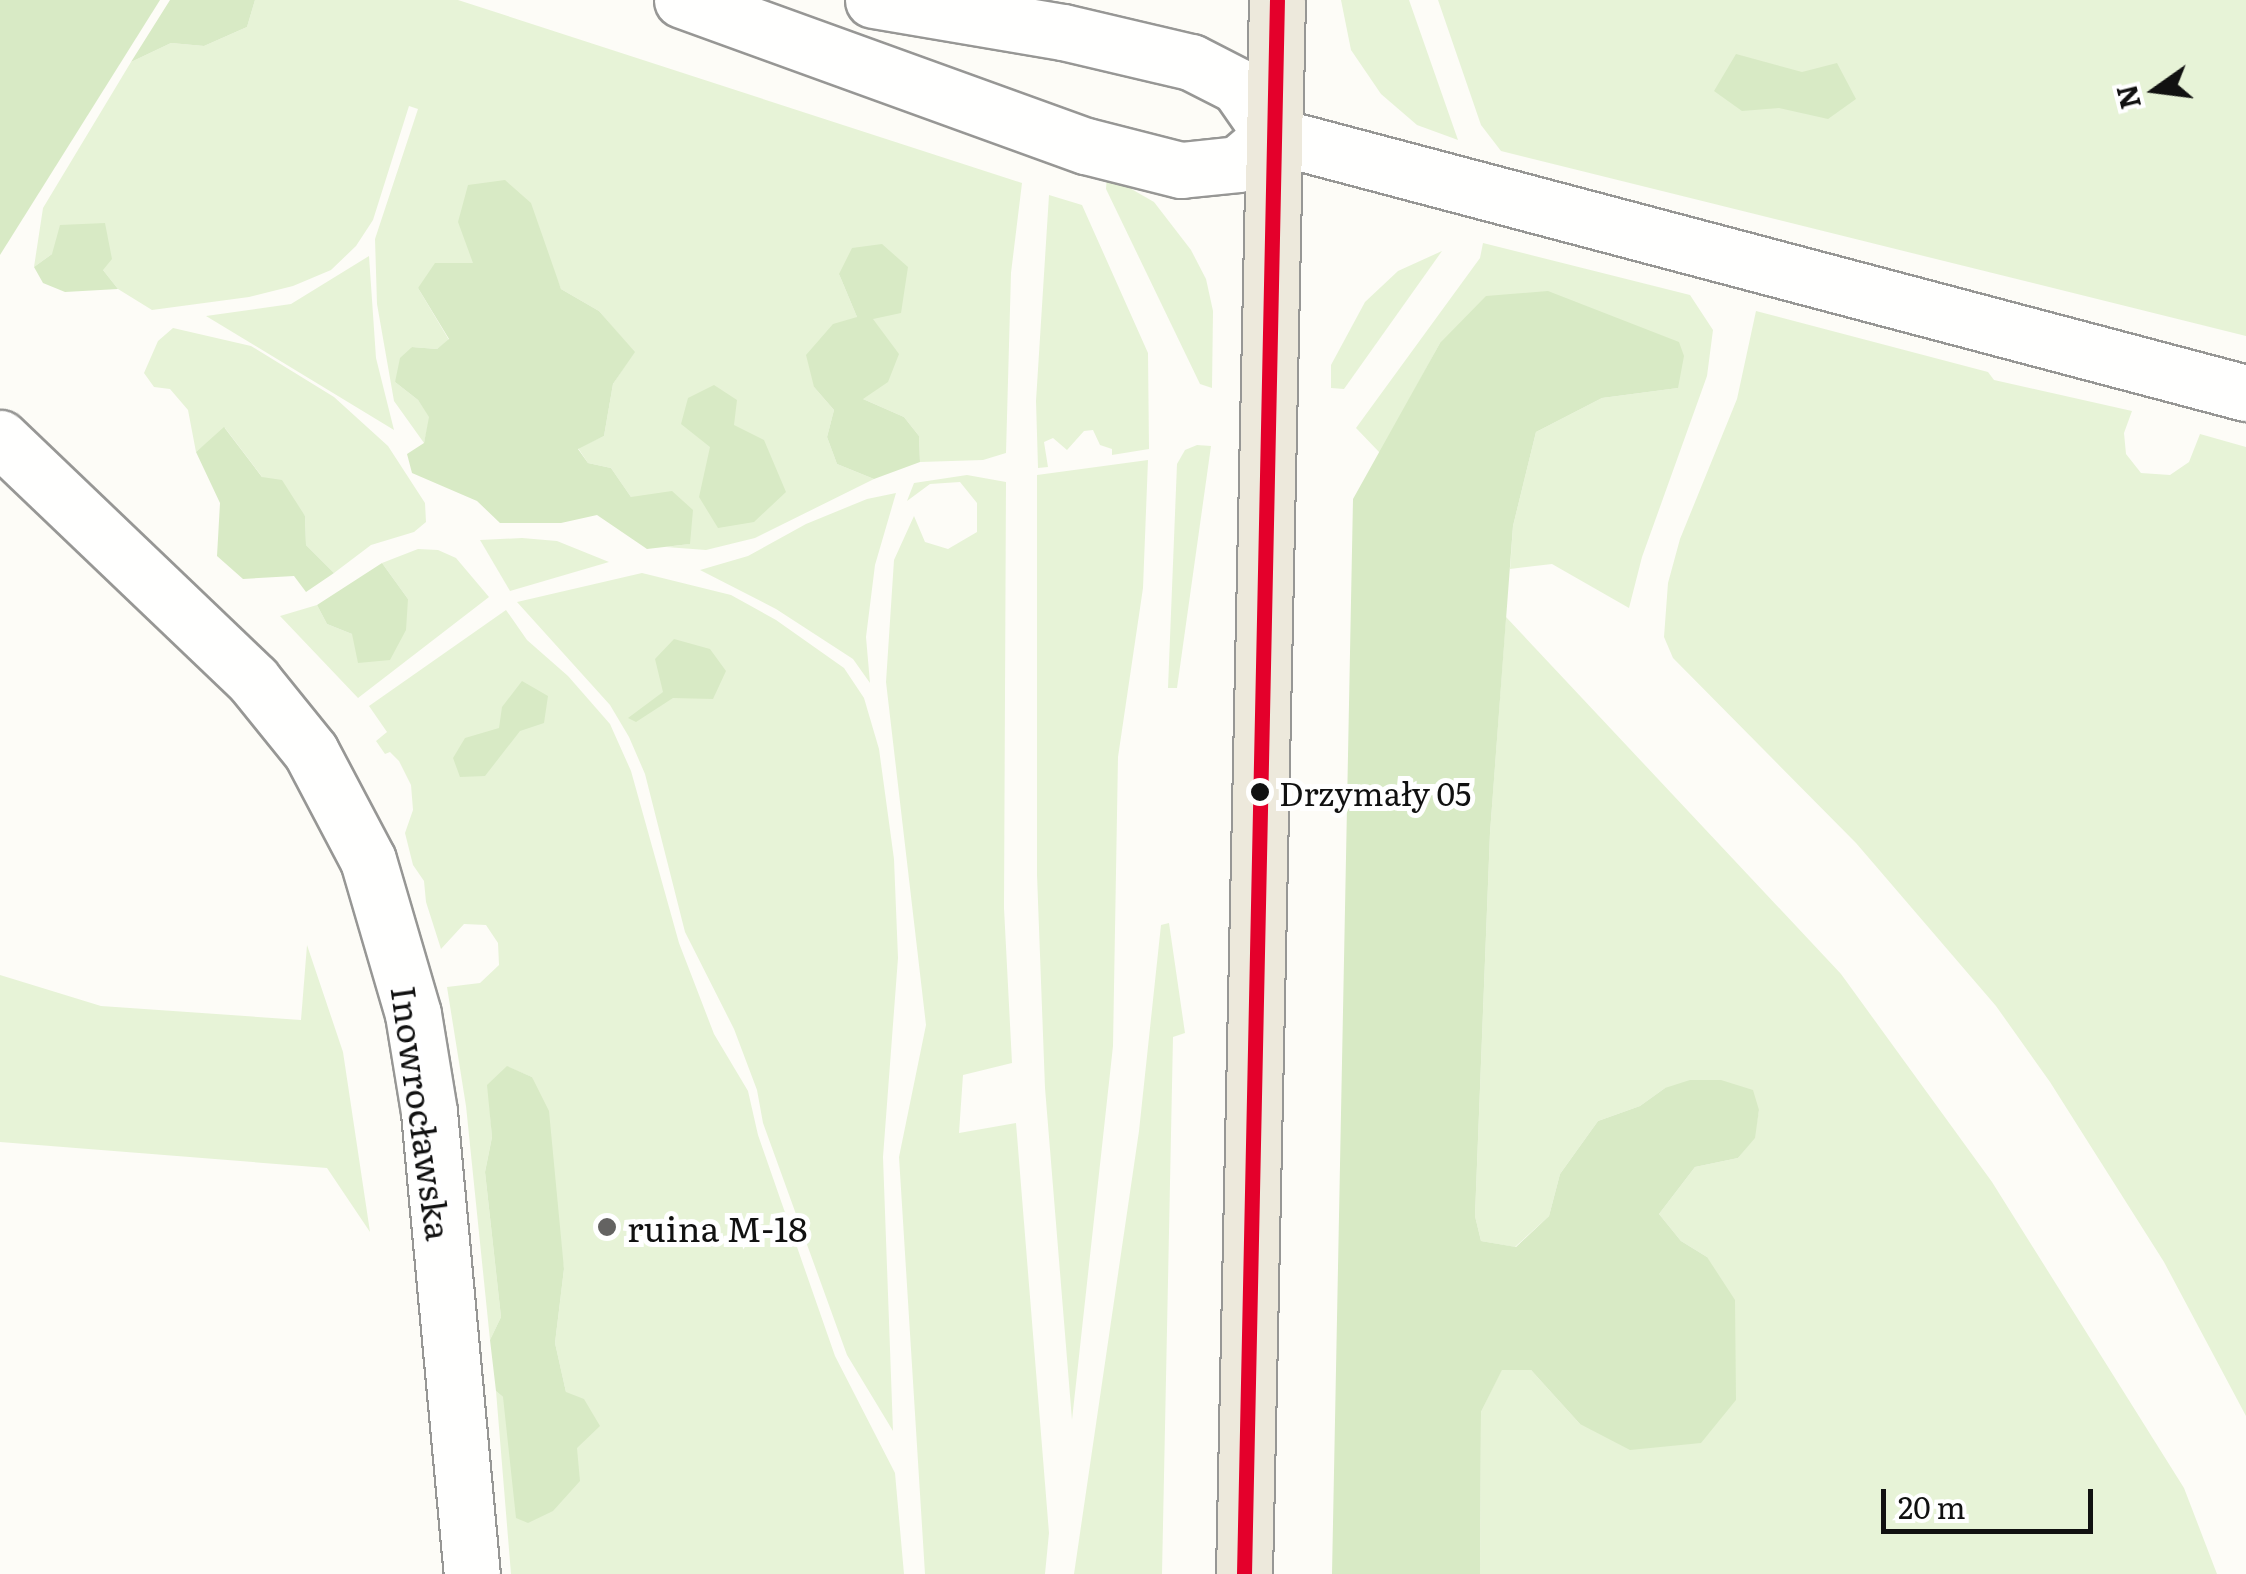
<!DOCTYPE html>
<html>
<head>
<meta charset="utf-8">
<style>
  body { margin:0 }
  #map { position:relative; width:2246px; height:1574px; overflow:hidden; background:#fdfcf7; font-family:Literata,serif }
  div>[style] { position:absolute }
  .green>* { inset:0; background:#e7f3d7 }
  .forest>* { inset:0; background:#d8eac5 }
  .roads { filter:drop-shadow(2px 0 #979795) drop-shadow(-2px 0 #979795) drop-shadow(0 2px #979795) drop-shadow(0 -2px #979795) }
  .minor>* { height:55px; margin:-27.5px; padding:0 27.5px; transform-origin:27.5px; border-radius:27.5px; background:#fffffe }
  .major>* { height:55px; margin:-27.5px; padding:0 27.5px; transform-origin:27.5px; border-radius:27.5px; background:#ede9dc }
  .bus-1>* { height:15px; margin:-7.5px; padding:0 7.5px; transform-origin:7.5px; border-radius:7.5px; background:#e4002b }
  .dots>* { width:28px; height:28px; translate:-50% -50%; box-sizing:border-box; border:5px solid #fff; border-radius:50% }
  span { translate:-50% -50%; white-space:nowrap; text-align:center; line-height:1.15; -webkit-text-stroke:10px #fff; paint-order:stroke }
  .bus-label { font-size:32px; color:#111 }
  .left { translate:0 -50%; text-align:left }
  .street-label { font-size:35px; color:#111 }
  .poi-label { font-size:35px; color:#111 }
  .north { position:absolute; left:2106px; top:40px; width:100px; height:100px; -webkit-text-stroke:8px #fff; paint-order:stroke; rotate:256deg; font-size:28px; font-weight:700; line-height:40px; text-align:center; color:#111 }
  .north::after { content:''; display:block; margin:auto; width:35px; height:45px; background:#111; clip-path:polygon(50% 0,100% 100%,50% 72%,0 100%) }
  .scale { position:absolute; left:1881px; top:1489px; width:212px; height:45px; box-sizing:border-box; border:5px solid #111; border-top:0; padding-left:12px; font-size:30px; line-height:35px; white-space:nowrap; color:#111; -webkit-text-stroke:8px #fff; paint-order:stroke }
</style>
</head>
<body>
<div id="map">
  <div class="green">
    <i style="clip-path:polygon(255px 0,458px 0,1022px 183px,1011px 273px,1006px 453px,983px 460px,920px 462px,919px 436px,904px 417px,863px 399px,872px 319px,839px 274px,857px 317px,814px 387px,834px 410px,827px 437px,837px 464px,874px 479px,755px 538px,706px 550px,666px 547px,689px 544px,651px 497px,631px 497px,611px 468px,588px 463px,578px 448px,604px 436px,613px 384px,634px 352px,599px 311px,561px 289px,544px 250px,473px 263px,418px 288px,449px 340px,437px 349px,412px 347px,395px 382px,418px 400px,430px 417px,424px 443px,394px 401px,377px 304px,375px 239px,418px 109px,409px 106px,373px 220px,356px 246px,331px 270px,293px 286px,249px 297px,152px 310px,118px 289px,103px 270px,52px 254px,34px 267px,43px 208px,131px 62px,171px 43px,204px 46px,247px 27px)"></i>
    <i style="clip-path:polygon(1341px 0,1409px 0,1458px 140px,1417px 125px,1381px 94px,1351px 50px)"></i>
    <i style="clip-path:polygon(1438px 0,2246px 0,2246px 336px,1501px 151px,1481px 125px)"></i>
    <i style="clip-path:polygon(1107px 175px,1154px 202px,1191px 250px,1206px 279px,1213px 311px,1212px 388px,1200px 384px,1106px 189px)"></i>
    <i style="clip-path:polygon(1049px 195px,1082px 205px,1148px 353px,1149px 449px,1112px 455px,1112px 449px,1100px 445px,1093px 430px,1084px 431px,1067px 450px,1053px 438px,1044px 442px,1048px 467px,1038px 468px,1036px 401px)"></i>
    <i style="clip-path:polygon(1483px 243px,1690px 295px,1713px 330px,1707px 376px,1642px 557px,1629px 608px,1552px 564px,1510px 569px,1513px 526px,1536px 432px,1602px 398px,1678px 388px,1440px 343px,1380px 453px,1356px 428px,1480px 258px)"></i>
    <i style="clip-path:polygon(1442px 251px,1344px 389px,1331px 388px,1331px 365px,1365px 302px,1398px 271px)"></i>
    <i style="clip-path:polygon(369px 256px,376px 358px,394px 430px,206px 316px,291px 304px)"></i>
    <i style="clip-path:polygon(1756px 311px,1988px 372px,1994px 380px,2132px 411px,2124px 433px,2126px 454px,2141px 473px,2170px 475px,2189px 462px,2200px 434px,2246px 447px,2246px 1416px,2164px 1262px,2050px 1082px,1996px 1006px,1856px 843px,1673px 658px,1664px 637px,1668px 583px,1680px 539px,1737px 399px)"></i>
    <i style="clip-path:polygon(173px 328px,251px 346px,334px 397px,388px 446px,425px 503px,426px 522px,414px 532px,371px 545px,334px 573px,306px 545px,305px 516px,263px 478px,225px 428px,196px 452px,188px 410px,170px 389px,154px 387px,144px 373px,158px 341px)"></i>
    <i style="clip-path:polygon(1197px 445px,1211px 446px,1177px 688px,1168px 688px,1177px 464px,1185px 450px)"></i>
    <i style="clip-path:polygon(1148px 460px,1143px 588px,1118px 757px,1113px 1046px,1072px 1420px,1045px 1088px,1037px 875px,1037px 475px)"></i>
    <i style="clip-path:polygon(967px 475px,1006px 482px,1004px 908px,1012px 1063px,963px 1075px,959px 1133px,1016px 1123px,1049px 1533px,1045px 1574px,925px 1574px,899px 1157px,926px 1025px,886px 682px,894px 560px,914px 516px,925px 542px,948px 549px,977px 532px,977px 503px,960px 482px,930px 484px,907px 501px,914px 483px)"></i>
    <i style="clip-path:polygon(896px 493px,875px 565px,866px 637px,870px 683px,853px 659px,776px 609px,700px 570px,748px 556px,806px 524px,867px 499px)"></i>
    <i style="clip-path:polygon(522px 538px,557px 541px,609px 562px,510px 591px,480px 540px)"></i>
    <i style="clip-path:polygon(418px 549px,438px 550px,456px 558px,489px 597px,358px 698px,280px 616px,317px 605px,327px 624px,352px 634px,408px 599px,382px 563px)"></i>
    <i style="clip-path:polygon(642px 573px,731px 595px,776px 620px,844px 668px,864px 698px,879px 749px,894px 859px,898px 958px,883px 1157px,893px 1431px,847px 1355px,763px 1123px,757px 1090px,734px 1029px,685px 932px,645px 774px,629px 737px,610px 705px,517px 602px)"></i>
    <i style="clip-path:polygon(506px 610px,527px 640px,568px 676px,610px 724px,631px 771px,679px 943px,714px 1034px,748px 1091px,758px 1135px,835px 1356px,895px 1473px,904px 1574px,511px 1574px,496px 1391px,503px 1397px,566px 1392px,555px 1343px,564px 1269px,532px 1077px,508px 1067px,488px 1085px,492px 1137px,485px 1172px,501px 1317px,490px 1340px,466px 1106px,447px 987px,480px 983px,499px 965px,498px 943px,486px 925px,464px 924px,441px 949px,426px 902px,424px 881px,413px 865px,405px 833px,413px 810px,411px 785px,399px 761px,390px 752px,385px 754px,376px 741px,387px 732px,369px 706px)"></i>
    <i style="clip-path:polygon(1506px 617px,1841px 974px,1992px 1182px,2184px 1488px,2217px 1574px,1480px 1574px,1481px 1412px,1502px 1369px,1531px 1370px,1580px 1424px,1707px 1257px,1681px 1241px,1659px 1214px,1695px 1167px,1738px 1158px,1754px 1138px,1759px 1110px,1665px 1088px,1640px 1106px,1598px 1121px,1560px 1174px,1549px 1216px,1515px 1247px,1481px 1241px,1475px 1216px,1490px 833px)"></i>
    <i style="clip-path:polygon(1169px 923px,1185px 1033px,1173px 1037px,1162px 1574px,1074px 1574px,1139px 1131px,1161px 925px)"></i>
    <i style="clip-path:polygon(307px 945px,343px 1052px,370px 1232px,327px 1168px,0 1142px,0 975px,101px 1006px,301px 1020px)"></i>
  </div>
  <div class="forest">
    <i style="clip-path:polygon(0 0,160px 0,0 255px)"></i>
    <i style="clip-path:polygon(170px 0,255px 0,247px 27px,204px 46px,171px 43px,131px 62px)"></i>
    <i style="clip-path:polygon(1736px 54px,1802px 72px,1837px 63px,1856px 99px,1828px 119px,1779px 108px,1742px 111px,1714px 91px)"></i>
    <i style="clip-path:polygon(505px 180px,531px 203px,561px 289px,599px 311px,635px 352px,613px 384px,604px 436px,578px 449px,588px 463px,611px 468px,631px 497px,672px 491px,693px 510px,690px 544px,647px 549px,597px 515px,561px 523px,500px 523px,477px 501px,412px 473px,407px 454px,424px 443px,429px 417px,418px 400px,395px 382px,400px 358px,412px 347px,437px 349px,449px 339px,418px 288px,435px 263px,473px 263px,458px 222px,468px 185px)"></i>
    <i style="clip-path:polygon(105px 223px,112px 259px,103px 270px,118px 289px,65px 292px,43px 283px,34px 267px,52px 254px,60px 225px)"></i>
    <i style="clip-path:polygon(882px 244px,908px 267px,901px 313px,873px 319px,899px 354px,888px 382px,863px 399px,904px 417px,919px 436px,920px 462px,874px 479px,837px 464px,827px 437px,834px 410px,814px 387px,806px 355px,833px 324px,857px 317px,839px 274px,852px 248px)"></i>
    <i style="clip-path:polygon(1548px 291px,1679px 342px,1684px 356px,1678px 388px,1602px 398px,1536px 432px,1513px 526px,1490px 833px,1475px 1216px,1481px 1241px,1516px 1247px,1549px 1216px,1560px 1174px,1598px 1121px,1640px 1106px,1665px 1088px,1690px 1080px,1721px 1080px,1753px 1090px,1759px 1110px,1755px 1138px,1738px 1158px,1695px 1167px,1659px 1214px,1681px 1241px,1707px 1257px,1735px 1300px,1736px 1400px,1701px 1443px,1630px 1450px,1580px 1424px,1531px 1370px,1502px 1370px,1481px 1412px,1480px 1574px,1332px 1574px,1353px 499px,1440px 343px,1486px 296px)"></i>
    <i style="clip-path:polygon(714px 385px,737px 400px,734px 425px,764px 440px,786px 492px,754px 522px,718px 528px,699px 497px,710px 447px,681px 424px,688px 398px)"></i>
    <i style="clip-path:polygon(224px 427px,262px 477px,282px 480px,305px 516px,306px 545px,334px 573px,306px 592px,294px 576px,243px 579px,217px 556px,220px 503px,196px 452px)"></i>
    <i style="clip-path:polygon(382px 563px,408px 599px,406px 630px,390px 660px,358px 663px,352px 634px,327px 624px,317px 605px)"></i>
    <i style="clip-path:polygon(674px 639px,710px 649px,726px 671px,713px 699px,673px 698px,636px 722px,628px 718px,663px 692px,655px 659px)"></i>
    <i style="clip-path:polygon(522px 681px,548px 696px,544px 723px,520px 731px,485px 776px,460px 777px,453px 758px,465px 738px,499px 728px,502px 707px)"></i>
    <i style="clip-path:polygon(507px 1066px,532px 1077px,549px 1111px,564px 1269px,555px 1343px,566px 1392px,584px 1399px,600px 1426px,577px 1448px,580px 1481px,553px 1511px,528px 1523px,516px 1518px,503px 1397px,496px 1391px,490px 1340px,501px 1317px,485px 1172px,492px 1137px,487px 1085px)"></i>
  </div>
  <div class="roads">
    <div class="minor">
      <i style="left:682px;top:0;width:430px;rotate:19.9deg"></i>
      <i style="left:1086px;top:146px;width:98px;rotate:14.2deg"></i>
      <i style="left:1181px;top:170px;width:57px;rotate:-6deg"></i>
      <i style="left:1238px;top:164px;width:45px;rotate:-40.5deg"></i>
      <i style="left:873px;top:0;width:193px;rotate:9.6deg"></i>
      <i style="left:1063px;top:32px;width:131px;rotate:13.2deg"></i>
      <i style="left:1191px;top:62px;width:53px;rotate:27.1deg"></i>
      <i style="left:1238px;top:86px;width:60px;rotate:55.2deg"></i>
      <i style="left:1272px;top:135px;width:1008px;rotate:14.84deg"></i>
      <i style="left:0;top:438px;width:350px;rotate:43.7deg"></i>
      <i style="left:253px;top:680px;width:92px;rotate:51.1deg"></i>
      <i style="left:311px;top:752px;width:122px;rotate:62.2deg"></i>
      <i style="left:368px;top:860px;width:160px;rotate:73.7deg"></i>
      <i style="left:413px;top:1014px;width:99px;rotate:80.7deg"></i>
      <i style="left:429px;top:1112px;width:464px;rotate:84.7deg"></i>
    </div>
    <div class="major">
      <i style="left:1244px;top:1574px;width:1574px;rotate:-88.8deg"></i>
    </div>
  </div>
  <div class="bus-1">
    <i style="left:1244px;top:1574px;width:1574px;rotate:-88.8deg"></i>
  </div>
  <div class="dots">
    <i style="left:1260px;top:792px;background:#111"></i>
    <i style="left:607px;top:1227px;background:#646362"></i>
  </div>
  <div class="bus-label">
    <span class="left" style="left:1279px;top:792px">Drzymały 05</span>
  </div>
  <div class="street-label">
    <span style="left:423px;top:1113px;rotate:82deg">Inowrocławska</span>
  </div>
  <div class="poi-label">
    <span class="left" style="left:627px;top:1227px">ruina M-18</span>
  </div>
  <div class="north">N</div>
  <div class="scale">20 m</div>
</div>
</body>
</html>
